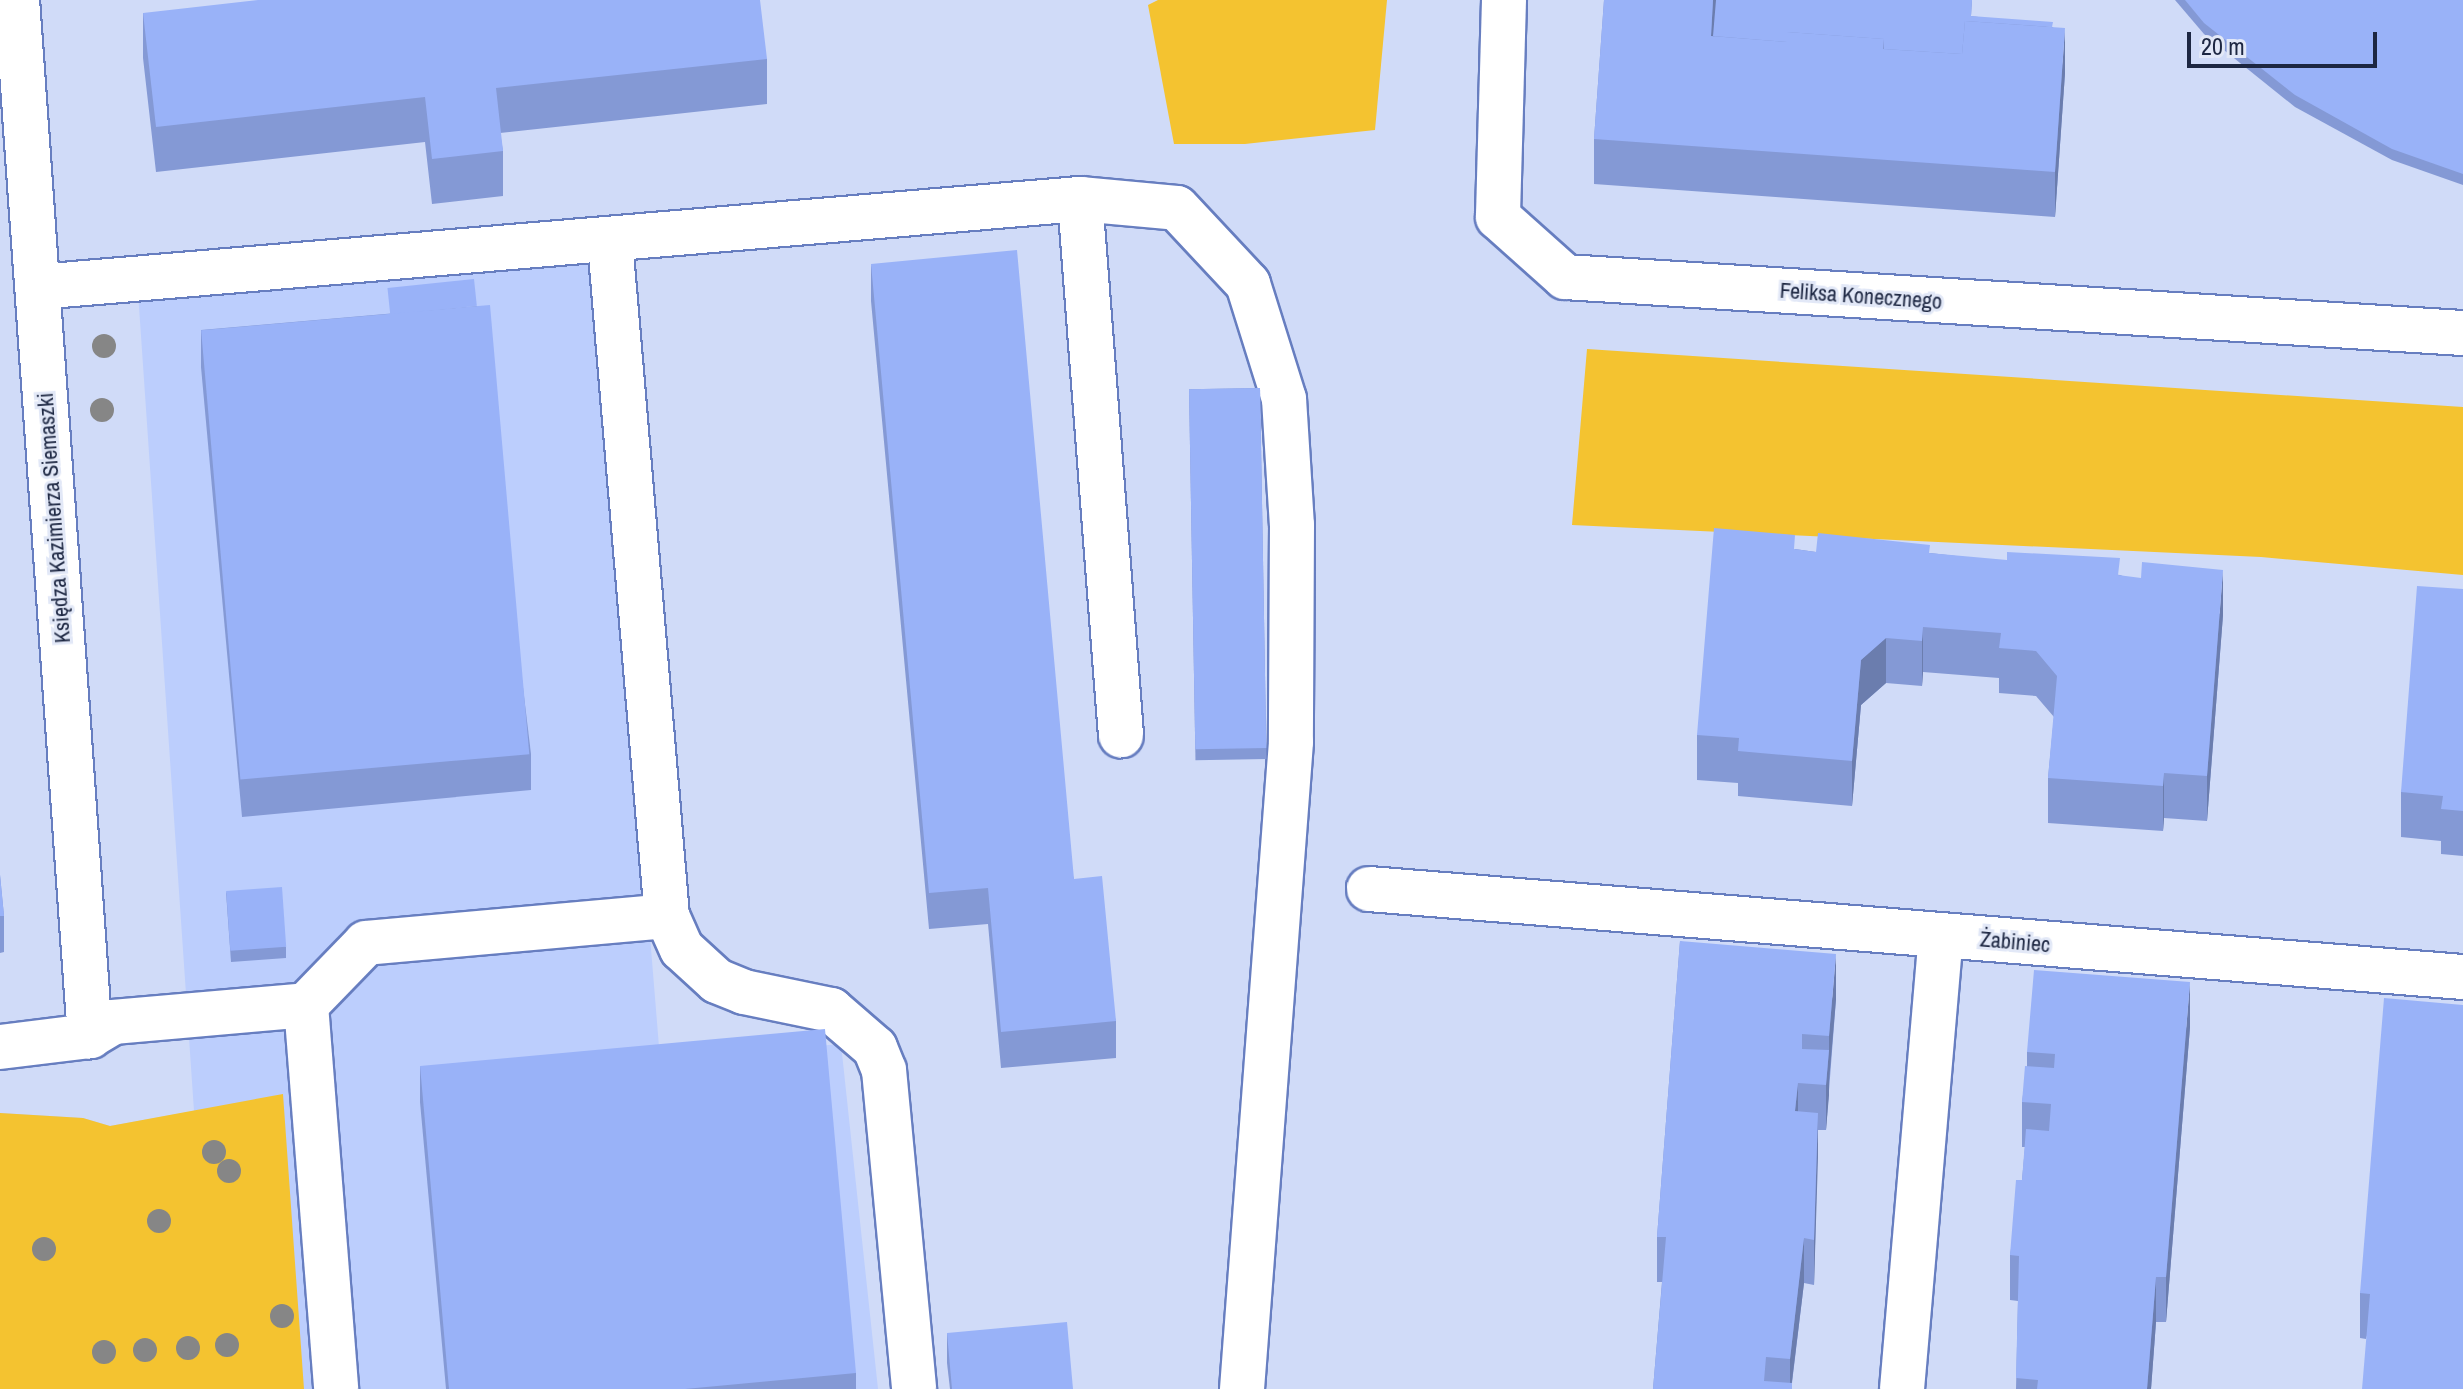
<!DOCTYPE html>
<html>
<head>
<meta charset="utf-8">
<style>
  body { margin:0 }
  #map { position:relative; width:2463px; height:1389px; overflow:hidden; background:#d0dbf8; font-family:"Archivo Narrow",sans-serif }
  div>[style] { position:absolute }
  .built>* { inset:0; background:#bccefd }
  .green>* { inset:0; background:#f4c330 }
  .roads { filter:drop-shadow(2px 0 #677ec0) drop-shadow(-2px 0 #677ec0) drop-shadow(0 2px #677ec0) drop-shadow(0 -2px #677ec0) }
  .minor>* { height:44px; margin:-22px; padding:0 22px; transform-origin:22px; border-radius:22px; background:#fff }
  .trees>* { width:24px; height:24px; margin:-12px; border-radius:50%; background:#868686 }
  .wall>* { inset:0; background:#8499d5; transform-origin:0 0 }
  .shaded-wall>* { inset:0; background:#6b7dae }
  .building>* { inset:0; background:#99b2f8; transform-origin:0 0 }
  span { translate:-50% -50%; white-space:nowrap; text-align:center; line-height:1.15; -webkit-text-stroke:6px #e2e8f7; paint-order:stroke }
  .street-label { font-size:22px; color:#1d2742 }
  .scale { position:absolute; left:2187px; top:32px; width:190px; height:36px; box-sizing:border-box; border:4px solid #1d2742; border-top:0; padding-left:10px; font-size:24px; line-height:28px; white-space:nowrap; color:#1d2742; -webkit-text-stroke:6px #e2e8f7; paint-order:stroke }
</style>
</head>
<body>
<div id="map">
  <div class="built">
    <i style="clip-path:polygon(595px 260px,660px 1059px,841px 1044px,878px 1389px,0 1389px,0 1113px,83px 1118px,110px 1126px,194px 1111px,138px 292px)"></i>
  </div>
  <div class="green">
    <i style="clip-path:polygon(1158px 0,1387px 0,1375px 130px,1245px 144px,1174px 144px,1148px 5px)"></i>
    <i style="clip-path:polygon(1587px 349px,2463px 407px,2463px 575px,2261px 557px,1572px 525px)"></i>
    <i style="clip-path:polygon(283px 1094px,304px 1389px,0 1389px,0 1113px,83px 1118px,110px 1126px)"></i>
  </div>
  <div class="roads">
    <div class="minor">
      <i style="left:17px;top:0;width:1039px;rotate:85.97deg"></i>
      <i style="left:1504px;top:0;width:217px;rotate:91.6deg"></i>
      <i style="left:1498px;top:217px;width:90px;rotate:41.8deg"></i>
      <i style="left:1565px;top:277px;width:900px;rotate:3.57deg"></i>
      <i style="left:1080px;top:199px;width:97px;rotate:5.3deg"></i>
      <i style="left:1177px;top:208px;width:104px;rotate:46.9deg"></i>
      <i style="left:1248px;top:284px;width:121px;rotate:72.6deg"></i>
      <i style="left:1284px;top:399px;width:126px;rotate:86.4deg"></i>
      <i style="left:1292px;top:525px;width:217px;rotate:90.3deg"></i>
      <i style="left:1291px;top:742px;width:649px;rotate:94.33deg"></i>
      <i style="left:610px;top:242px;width:676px;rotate:85.17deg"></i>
      <i style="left:667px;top:916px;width:36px;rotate:66deg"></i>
      <i style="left:682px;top:949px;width:47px;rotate:42.4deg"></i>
      <i style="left:717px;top:981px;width:29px;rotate:22deg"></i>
      <i style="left:744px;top:992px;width:89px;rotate:11.7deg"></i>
      <i style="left:831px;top:1010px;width:58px;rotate:40.8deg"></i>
      <i style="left:875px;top:1048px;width:24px;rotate:68deg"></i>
      <i style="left:884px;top:1070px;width:320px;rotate:84.6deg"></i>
      <i style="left:38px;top:287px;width:1046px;rotate:-4.83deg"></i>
      <i style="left:1080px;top:199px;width:538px;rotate:85.63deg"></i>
      <i style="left:1369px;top:889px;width:1098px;rotate:4.6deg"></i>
      <i style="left:306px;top:1005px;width:385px;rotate:85.5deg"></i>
      <i style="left:0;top:1047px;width:91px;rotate:-7deg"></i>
      <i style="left:90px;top:1036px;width:27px;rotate:-31deg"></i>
      <i style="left:113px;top:1022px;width:194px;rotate:-5deg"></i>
      <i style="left:306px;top:1005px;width:86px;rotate:-45.9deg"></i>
      <i style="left:366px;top:943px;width:302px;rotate:-5.1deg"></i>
      <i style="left:1902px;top:1389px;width:455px;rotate:-85.1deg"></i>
    </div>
  </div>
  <div class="trees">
    <i style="left:104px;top:346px"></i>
    <i style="left:102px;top:410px"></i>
    <i style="left:214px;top:1152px"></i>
    <i style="left:229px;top:1171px"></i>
    <i style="left:159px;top:1221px"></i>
    <i style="left:44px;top:1249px"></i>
    <i style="left:282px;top:1316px"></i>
    <i style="left:227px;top:1345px"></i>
    <i style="left:188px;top:1348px"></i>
    <i style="left:145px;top:1350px"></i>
    <i style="left:104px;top:1352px"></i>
  </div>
  <div class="wall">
    <i style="clip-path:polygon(1604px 0,1972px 0,1971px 16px,2053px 27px,2065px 73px,2055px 217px,1594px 184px,1594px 139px)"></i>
    <i style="clip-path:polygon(2175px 0,2463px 0,2463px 185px,2392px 160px,2295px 107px,2204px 34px)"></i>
    <i style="clip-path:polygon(143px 13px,767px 59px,767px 104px,500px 133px,503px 151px,503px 196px,432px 204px,425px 142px,156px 172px,143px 58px)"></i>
    <i style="clip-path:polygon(871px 264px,1074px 879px,1116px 1021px,1116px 1058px,1001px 1068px,988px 924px,929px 929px,871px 301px)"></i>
    <i style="clip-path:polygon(477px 306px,531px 754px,531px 790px,242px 817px,201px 367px,201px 330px)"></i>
    <i style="left:1260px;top:388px;width:371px;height:71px;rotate:89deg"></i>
    <i style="clip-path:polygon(1795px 549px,1816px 552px,1930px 553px,2120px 575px,2223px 615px,2207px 821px,2164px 818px,2163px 831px,2048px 823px,2048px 778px,2054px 717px,2036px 696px,1999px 693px,1999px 678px,1923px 672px,1922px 686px,1886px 683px,1861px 705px,1852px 806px,1738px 796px,1738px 783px,1697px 780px,1697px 735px)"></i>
    <i style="clip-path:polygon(2463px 589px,2463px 856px,2441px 854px,2441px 841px,2401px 837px,2401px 792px)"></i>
    <i style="clip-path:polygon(0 875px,4px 916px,4px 952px,0 953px)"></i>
    <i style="clip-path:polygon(226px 892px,286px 947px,286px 958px,231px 962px)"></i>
    <i style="clip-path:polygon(1680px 941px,1836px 999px,1826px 1130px,1818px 1130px,1814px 1285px,1804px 1283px,1792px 1383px,1653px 1389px,1662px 1282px,1657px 1282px,1657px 1237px)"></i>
    <i style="clip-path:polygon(2463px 1005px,2366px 1339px,2360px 1338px,2360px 1293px)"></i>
    <i style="clip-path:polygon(2190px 1027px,2166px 1322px,2156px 1322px,2151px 1389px,2016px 1389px,2018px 1301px,2010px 1300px,2010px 1255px,2022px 1180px,2025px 1147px,2022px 1147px,2022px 1102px,2027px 1066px,2027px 1052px)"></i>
    <i style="clip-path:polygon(420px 1066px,856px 1373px,856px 1389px,446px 1389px,420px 1102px)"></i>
    <i style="clip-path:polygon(947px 1333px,1073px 1389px,950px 1389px,947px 1363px)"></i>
  </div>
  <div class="shaded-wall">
    <i style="clip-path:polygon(1713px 0,1717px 0,1712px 70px,1711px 36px)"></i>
    <i style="clip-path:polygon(2065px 28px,2065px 73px,2055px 217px,2055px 172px)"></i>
    <i style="clip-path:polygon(2223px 570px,2223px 615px,2207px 821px,2207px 776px)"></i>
    <i style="clip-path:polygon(1923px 627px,1923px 672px,1922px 686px,1922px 641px)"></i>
    <i style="clip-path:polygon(1886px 638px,1886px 683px,1861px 705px,1852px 806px,1852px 761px,1861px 660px)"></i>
    <i style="clip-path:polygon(2164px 773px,2164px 818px,2163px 831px,2163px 786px)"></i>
    <i style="clip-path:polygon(1836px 954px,1836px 999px,1829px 1081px,1829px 1036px)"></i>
    <i style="clip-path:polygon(2190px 982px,2190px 1027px,2166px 1322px,2166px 1277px)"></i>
    <i style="clip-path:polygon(1829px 1050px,1829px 1095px,1826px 1130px,1826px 1085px)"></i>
    <i style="clip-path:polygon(1798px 1083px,1798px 1128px,1795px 1111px)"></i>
    <i style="clip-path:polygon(1818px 1113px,1818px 1158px,1814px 1285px,1814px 1240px)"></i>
    <i style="clip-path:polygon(1804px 1238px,1804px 1283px,1791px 1389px,1790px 1389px,1790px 1359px)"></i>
    <i style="clip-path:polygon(2156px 1277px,2156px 1322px,2151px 1389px,2147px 1389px)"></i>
  </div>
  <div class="building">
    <i style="clip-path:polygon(258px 0,760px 0,767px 59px,496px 88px,503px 151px,432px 159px,425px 97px,156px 127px,143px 13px)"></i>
    <i style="clip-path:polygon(1604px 0,1713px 0,1711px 36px,1787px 42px,1787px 32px,1884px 39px,1883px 49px,1962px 54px,1965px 21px,2065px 28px,2055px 172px,1594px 139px)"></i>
    <i style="clip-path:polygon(1716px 0,1972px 0,1971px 16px,2053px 22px,2052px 27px,1965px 21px,1962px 54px,1884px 49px,1884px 39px,1787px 32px,1787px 42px,1713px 36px)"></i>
    <i style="clip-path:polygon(2185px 0,2463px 0,2463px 174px,2392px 149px,2295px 95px,2204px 23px)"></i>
    <i style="clip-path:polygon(1017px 250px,1074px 879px,1102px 876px,1116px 1021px,1001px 1032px,988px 888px,929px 893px,871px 264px)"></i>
    <i style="left:474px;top:279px;width:27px;height:87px;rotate:84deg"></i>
    <i style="left:490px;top:305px;width:451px;height:290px;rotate:85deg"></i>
    <i style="left:1260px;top:388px;width:360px;height:71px;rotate:89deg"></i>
    <i style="clip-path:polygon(1714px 528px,1795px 535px,1794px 549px,1816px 552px,1818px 533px,1930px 545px,1929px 553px,2007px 560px,2007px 552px,2120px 558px,2118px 575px,2141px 578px,2142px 562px,2223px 570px,2207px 776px,2164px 773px,2163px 786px,2048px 778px,2057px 676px,2036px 651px,1999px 648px,2001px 633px,1923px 627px,1922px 641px,1886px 638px,1861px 660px,1852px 761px,1738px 751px,1739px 738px,1697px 735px)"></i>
    <i style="clip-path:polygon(2417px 586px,2463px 589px,2463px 811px,2441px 809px,2443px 796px,2401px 792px)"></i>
    <i style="clip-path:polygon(0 875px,4px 916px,0 916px)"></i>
    <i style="left:282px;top:887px;width:60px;height:56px;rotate:86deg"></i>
    <i style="clip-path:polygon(1680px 941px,1836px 954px,1829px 1036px,1802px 1034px,1802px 1049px,1829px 1050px,1826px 1085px,1798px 1083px,1795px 1111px,1818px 1113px,1814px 1240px,1804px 1238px,1790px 1359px,1766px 1357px,1764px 1381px,1792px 1383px,1792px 1389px,1653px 1389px,1666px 1237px,1657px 1237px)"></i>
    <i style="clip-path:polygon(2034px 970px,2190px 982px,2166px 1277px,2156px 1277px,2147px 1389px,2037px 1389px,2038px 1380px,2016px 1378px,2019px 1256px,2010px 1255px,2016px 1180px,2022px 1180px,2026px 1129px,2049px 1131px,2051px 1104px,2022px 1102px,2025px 1066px,2054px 1068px,2055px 1054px,2027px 1052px)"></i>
    <i style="clip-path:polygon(2384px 998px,2463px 1005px,2463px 1389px,2362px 1389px,2370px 1294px,2360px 1293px)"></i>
    <i style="clip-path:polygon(825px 1029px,856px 1373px,685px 1389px,449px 1389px,420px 1066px)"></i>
    <i style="clip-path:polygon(1067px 1322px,1073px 1389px,952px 1389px,947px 1333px)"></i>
  </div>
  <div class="street-label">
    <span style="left:1861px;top:296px;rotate:4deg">Feliksa Konecznego</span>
    <span style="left:54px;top:518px;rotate:-94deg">Księdza Kazimierza Siemaszki</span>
    <span style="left:2015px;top:942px;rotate:5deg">Żabiniec</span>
  </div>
  <div class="scale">20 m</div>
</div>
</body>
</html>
